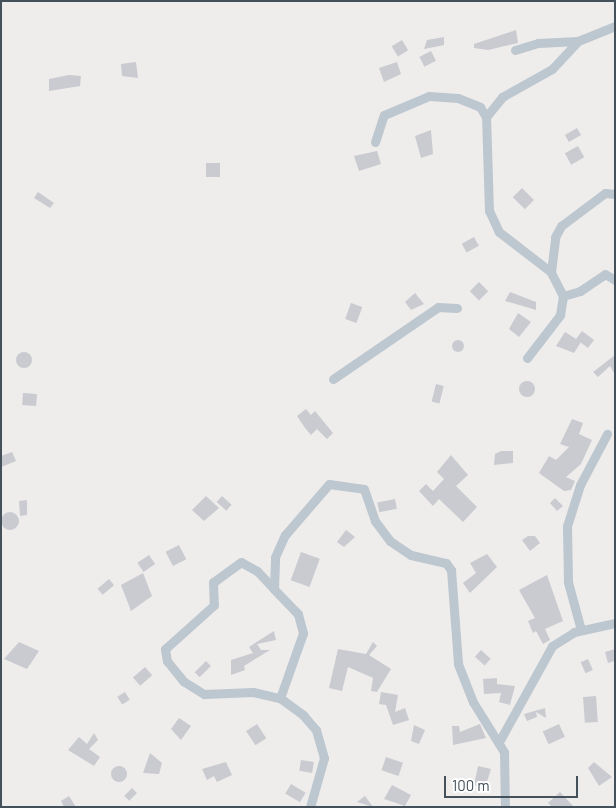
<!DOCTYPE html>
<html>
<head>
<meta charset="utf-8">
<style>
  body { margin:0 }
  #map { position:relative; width:616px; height:808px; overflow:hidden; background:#efecec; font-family:Barlow,sans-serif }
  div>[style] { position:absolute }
  .building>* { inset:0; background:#c9cbd1; transform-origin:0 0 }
  .round { border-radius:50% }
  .street>* { height:9px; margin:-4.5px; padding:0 4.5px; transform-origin:4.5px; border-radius:4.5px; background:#bcc7cf }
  span { translate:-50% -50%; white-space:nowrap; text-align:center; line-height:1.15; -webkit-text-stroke:4px #fff; paint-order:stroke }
  .frame { position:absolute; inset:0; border:2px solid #44505a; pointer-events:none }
  .scale { position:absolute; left:444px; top:776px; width:134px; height:22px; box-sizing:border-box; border:2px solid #44505a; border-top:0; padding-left:6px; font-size:15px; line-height:18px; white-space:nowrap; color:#44505a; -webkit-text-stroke:4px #fff; paint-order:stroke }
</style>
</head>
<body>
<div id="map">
  <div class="building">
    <i style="clip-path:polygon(516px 30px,518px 43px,488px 50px,474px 48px,474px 44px)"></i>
    <i style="clip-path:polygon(444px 37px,444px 45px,424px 49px,427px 40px)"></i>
    <i style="left:402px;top:40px;width:12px;height:12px;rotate:59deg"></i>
    <i style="left:431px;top:51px;width:11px;height:13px;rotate:63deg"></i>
    <i style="clip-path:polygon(136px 62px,138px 78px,122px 76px,121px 64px)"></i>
    <i style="clip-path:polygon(397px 62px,401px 74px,384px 82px,379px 68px)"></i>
    <i style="clip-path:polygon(69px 75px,81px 76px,80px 86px,49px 91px,49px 79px)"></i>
    <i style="left:577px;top:128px;width:8px;height:14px;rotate:60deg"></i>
    <i style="clip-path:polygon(431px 130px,433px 154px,421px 158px,415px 136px)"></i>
    <i style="left:578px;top:146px;width:13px;height:15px;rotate:61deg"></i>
    <i style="clip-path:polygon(377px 151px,381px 164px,359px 171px,354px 156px)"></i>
    <i style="left:206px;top:163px;width:14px;height:14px"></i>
    <i style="left:522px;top:188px;width:17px;height:13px;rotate:45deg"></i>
    <i style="clip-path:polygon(38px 192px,54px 203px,50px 208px,34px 198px)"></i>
    <i style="left:474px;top:237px;width:10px;height:14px;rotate:61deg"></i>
    <i style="left:479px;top:282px;width:13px;height:13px;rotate:45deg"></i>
    <i style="clip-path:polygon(510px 292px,536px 302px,536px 310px,505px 301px)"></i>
    <i style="clip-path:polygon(415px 293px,424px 304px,411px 310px,405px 302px)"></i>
    <i style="left:351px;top:303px;width:12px;height:17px;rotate:20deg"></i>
    <i style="clip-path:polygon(518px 313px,531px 322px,519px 337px,509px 329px)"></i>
    <i style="left:582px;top:331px;width:15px;height:10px;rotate:37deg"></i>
    <i style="clip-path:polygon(565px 332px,581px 342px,574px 353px,556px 346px)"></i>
    <i class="round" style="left:452px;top:340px;width:12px;height:12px"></i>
    <i class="round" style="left:16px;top:352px;width:16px;height:16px"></i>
    <i style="clip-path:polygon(615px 355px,615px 375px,610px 366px,598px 377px,593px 372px)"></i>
    <i class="round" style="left:519px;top:381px;width:16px;height:16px"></i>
    <i style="left:436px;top:384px;width:8px;height:18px;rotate:14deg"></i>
    <i style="left:23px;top:393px;width:14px;height:12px;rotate:4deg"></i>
    <i style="clip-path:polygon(306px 409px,311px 415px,315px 411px,333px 433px,327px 439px,317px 429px,311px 435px,305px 428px,297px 416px)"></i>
    <i style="clip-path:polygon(572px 419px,583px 423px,579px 434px,592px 440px,581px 464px,566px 477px,575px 481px,571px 490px,564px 491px,539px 473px,549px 456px,556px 460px,569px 447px,560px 444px)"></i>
    <i style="clip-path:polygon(501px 451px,513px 451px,513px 463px,494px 465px,495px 454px)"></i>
    <i style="clip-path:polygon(12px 452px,16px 461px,1px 467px,1px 456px)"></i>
    <i style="clip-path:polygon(451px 455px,468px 475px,456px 486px,477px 507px,463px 522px,439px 499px,433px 506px,419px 491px,426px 484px,433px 491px,444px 479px,437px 472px)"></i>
    <i style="clip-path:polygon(206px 496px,219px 508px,204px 521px,192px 510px)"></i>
    <i style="left:222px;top:496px;width:13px;height:8px;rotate:42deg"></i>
    <i style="clip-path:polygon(555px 498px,563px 506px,557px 511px,550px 503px)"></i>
    <i style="left:395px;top:499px;width:10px;height:18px;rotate:79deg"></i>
    <i style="clip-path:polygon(27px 500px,27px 515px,20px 516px,19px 501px)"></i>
    <i class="round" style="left:1px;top:512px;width:18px;height:18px"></i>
    <i style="clip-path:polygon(346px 530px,355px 537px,344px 547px,337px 542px)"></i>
    <i style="clip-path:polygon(528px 536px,535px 536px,540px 543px,530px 551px,522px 540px)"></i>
    <i style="left:179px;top:545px;width:16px;height:15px;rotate:63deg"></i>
    <i style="left:301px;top:552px;width:20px;height:30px;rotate:20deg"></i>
    <i style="clip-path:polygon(487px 554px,497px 567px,470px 593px,463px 583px,476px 573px,470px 563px)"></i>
    <i style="left:149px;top:555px;width:11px;height:14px;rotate:56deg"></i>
    <i style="clip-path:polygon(143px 573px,152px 596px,131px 611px,121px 585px)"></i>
    <i style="clip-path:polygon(547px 575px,563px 621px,545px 629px,550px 640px,543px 644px,536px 631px,533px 633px,528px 621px,535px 618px,519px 590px)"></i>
    <i style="left:109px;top:579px;width:8px;height:15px;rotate:50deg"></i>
    <i style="clip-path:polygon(274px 631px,276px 640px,257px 644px,261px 650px,270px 650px,244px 666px,245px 670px,231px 675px,231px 660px,253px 653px,249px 647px)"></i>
    <i style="clip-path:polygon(19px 642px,39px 651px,27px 669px,4px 659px)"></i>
    <i style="clip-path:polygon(373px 642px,377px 646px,369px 655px,391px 669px,377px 692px,371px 691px,373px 678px,348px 667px,342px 691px,329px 688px,338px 649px,366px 654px)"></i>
    <i style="clip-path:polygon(615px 649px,615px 661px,608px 663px,605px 652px)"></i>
    <i style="left:481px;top:650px;width:13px;height:9px;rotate:42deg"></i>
    <i style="left:588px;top:659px;width:12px;height:8px;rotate:66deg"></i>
    <i style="left:206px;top:661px;width:7px;height:16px;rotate:45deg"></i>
    <i style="left:145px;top:667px;width:11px;height:16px;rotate:49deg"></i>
    <i style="clip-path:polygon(497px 678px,497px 684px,515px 686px,510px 705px,499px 702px,501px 693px,484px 694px,483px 679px)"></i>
    <i style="left:125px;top:692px;width:9px;height:9px;rotate:58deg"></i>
    <i style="clip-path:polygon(381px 692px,398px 695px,395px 712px,405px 708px,409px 720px,393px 725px,386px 705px,379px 704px)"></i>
    <i style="left:596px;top:696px;width:26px;height:13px;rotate:86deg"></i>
    <i style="clip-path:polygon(545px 708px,546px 718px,536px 712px,537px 717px,527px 721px,524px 714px)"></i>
    <i style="clip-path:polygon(179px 718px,191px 726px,181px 740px,171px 729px)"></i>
    <i style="left:257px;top:724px;width:17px;height:13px;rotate:57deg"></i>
    <i style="clip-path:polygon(480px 724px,486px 738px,453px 745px,452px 726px,459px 726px,460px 732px)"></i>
    <i style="left:559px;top:724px;width:14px;height:18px;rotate:65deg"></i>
    <i style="clip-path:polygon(414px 725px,425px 730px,419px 744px,411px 741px)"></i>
    <i style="clip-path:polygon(94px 733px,98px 740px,89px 749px,100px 757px,94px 766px,68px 750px,79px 737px,87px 744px)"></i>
    <i style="clip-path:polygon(150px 753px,162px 763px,159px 774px,143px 773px)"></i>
    <i style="left:386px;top:757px;width:18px;height:14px;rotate:19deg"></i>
    <i style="left:301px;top:760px;width:13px;height:11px;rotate:9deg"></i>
    <i style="clip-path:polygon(226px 762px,232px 775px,217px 782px,214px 776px,207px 780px,202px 769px)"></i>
    <i style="clip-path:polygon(594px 762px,612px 777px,599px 786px,588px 768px)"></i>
    <i class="round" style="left:111px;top:766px;width:16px;height:16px"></i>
    <i style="clip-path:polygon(478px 766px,491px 769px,485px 788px,474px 785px)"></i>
    <i style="left:291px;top:784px;width:17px;height:11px;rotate:31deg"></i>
    <i style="clip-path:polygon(392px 785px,411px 795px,405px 806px,384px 799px)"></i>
    <i style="left:132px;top:788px;width:7px;height:11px;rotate:45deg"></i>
    <i style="clip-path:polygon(560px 792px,574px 807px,552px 807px,548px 803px)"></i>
    <i style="clip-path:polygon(69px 796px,76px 807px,64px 807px,61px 801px)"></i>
    <i style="clip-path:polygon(365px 796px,373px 807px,357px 802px)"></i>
  </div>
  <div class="street">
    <i style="left:515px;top:50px;width:24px;rotate:-17deg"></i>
    <i style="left:538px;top:43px;width:40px;rotate:-2.9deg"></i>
    <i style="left:375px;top:142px;width:28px;rotate:-72deg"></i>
    <i style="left:384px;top:115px;width:49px;rotate:-22.9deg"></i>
    <i style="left:429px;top:96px;width:29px;rotate:4deg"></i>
    <i style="left:458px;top:98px;width:24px;rotate:22deg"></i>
    <i style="left:480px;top:107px;width:12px;rotate:59deg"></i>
    <i style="left:551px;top:272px;width:35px;rotate:-83deg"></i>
    <i style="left:555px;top:237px;width:13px;rotate:-61deg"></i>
    <i style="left:561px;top:226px;width:55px;rotate:-36.9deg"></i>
    <i style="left:605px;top:193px;width:10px;rotate:6deg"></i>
    <i style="left:563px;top:296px;width:18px;rotate:-16deg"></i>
    <i style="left:580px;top:291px;width:30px;rotate:-34deg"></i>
    <i style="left:605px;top:274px;width:12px;rotate:31deg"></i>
    <i style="left:527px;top:358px;width:54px;rotate:-52.5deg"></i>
    <i style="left:560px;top:315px;width:19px;rotate:-81deg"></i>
    <i style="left:563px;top:296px;width:27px;rotate:-117deg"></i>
    <i style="left:551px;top:272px;width:66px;rotate:-142.4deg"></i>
    <i style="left:499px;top:232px;width:23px;rotate:-115deg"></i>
    <i style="left:489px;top:211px;width:94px;rotate:-91.8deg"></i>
    <i style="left:486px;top:117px;width:26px;rotate:-51deg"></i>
    <i style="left:502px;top:97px;width:57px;rotate:-29.2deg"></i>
    <i style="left:552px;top:69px;width:38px;rotate:-47deg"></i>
    <i style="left:578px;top:41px;width:40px;rotate:-22deg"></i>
    <i style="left:333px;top:379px;width:127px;rotate:-34.4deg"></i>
    <i style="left:438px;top:307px;width:19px;rotate:3deg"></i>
    <i style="left:274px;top:589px;width:25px;rotate:-133deg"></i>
    <i style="left:257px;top:571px;width:18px;rotate:-151deg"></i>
    <i style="left:241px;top:562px;width:34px;rotate:144deg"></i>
    <i style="left:213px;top:582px;width:23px;rotate:88deg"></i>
    <i style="left:214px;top:605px;width:66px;rotate:138.1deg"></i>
    <i style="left:165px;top:649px;width:12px;rotate:81deg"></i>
    <i style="left:167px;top:661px;width:26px;rotate:51deg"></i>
    <i style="left:183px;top:681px;width:25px;rotate:32deg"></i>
    <i style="left:204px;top:694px;width:49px;rotate:-2.3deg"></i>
    <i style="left:253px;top:692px;width:28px;rotate:13deg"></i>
    <i style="left:280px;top:698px;width:29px;rotate:36deg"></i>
    <i style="left:303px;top:715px;width:20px;rotate:49deg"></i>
    <i style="left:316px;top:730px;width:29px;rotate:74deg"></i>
    <i style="left:324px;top:758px;width:51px;rotate:105.9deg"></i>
    <i style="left:581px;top:630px;width:50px;rotate:-105.2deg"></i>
    <i style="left:568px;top:582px;width:56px;rotate:-91deg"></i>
    <i style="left:567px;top:526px;width:43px;rotate:-72.4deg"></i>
    <i style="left:580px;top:485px;width:58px;rotate:-62.1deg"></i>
    <i style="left:280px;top:698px;width:69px;rotate:-70.5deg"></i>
    <i style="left:303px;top:633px;width:20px;rotate:-105deg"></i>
    <i style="left:298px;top:614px;width:35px;rotate:-134deg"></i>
    <i style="left:274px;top:589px;width:32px;rotate:-88deg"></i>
    <i style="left:275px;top:557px;width:24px;rotate:-66deg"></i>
    <i style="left:285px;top:535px;width:67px;rotate:-49.2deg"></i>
    <i style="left:329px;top:484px;width:35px;rotate:8deg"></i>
    <i style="left:364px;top:489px;width:34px;rotate:71deg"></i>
    <i style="left:375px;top:521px;width:25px;rotate:53deg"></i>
    <i style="left:390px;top:541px;width:25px;rotate:34deg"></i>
    <i style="left:411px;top:555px;width:36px;rotate:13deg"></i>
    <i style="left:446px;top:563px;width:9px;rotate:54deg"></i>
    <i style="left:451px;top:570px;width:94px;rotate:85.7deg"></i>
    <i style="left:458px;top:664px;width:41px;rotate:68.5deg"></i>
    <i style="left:473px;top:702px;width:59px;rotate:58.2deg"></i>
    <i style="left:504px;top:752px;width:55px;rotate:89deg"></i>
    <i style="left:500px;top:740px;width:107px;rotate:-61deg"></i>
    <i style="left:552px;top:646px;width:26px;rotate:-32deg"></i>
    <i style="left:574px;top:632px;width:42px;rotate:-12.4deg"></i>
  </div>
  <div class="frame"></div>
  <div class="scale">100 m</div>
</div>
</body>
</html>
